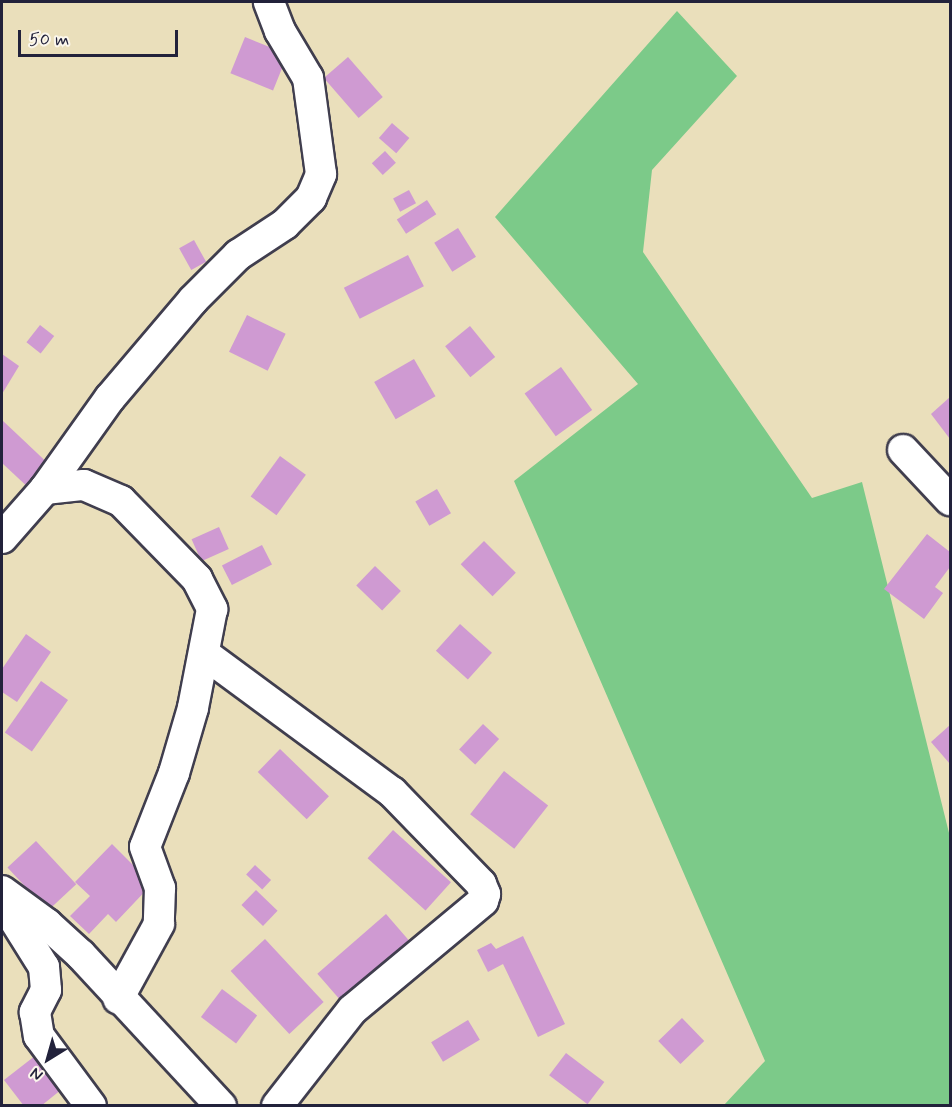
<!DOCTYPE html>
<html>
<head>
<meta charset="utf-8">
<style>
  body { margin:0 }
  #map { position:relative; width:952px; height:1107px; overflow:hidden; background:#eadfbb; font-family:Mynerve,sans-serif }
  div>[style] { position:absolute }
  .green>* { inset:0; background:#7cca89 }
  .building>* { inset:0; background:#cf9ad2; transform-origin:0 0 }
  .roads { filter:drop-shadow(2px 0 #403e4e) drop-shadow(-2px 0 #403e4e) drop-shadow(0 2px #403e4e) drop-shadow(0 -2px #403e4e) }
  .minor>* { height:30px; margin:-15px; padding:0 15px; transform-origin:15px; border-radius:15px; background:#fff }
  span { translate:-50% -50%; white-space:nowrap; text-align:center; line-height:1.15; -webkit-text-stroke:4.5px #fbf7ec; paint-order:stroke }
  .frame { position:absolute; inset:0; border:3px solid #22223b; pointer-events:none }
  .north { position:absolute; left:18px; top:1029px; width:60px; height:60px; -webkit-text-stroke:4px #fbf7ec; paint-order:stroke; rotate:217deg; font-size:16px; font-weight:700; line-height:24px; text-align:center; color:#22223b }
  .north::after { content:''; display:block; margin:auto; width:21px; height:27px; background:#22223b; clip-path:polygon(50% 0,100% 100%,50% 72%,0 100%) }
  .scale { position:absolute; left:18px; top:30px; width:160px; height:27px; box-sizing:border-box; border:3px solid #22223b; border-top:0; padding-left:8px; font-size:18px; line-height:21px; white-space:nowrap; color:#22223b; -webkit-text-stroke:4px #fbf7ec; paint-order:stroke }
</style>
</head>
<body>
<div id="map">
  <div class="green">
    <i style="clip-path:polygon(677px 11px,737px 76px,652px 170px,643px 252px,812px 498px,862px 482px,950px 837px,950px 1105px,724px 1105px,765px 1061px,514px 481px,638px 384px,495px 217px)"></i>
  </div>
  <div class="building">
    <i style="left:245px;top:37px;width:46px;height:39px;rotate:22deg"></i>
    <i style="left:348px;top:57px;width:53px;height:32px;rotate:49deg"></i>
    <i style="left:392px;top:123px;width:23px;height:20px;rotate:41deg"></i>
    <i style="left:385px;top:151px;width:16px;height:18px;rotate:47deg"></i>
    <i style="left:409px;top:190px;width:15px;height:18px;rotate:62deg"></i>
    <i style="left:427px;top:200px;width:17px;height:36px;rotate:57deg"></i>
    <i style="left:458px;top:228px;width:34px;height:28px;rotate:58deg"></i>
    <i style="left:194px;top:240px;width:25px;height:17px;rotate:61deg"></i>
    <i style="left:408px;top:255px;width:35px;height:72px;rotate:63deg"></i>
    <i style="left:247px;top:315px;width:43px;height:41px;rotate:26deg"></i>
    <i style="left:40px;top:325px;width:18px;height:22px;rotate:38deg"></i>
    <i style="left:470px;top:326px;width:40px;height:32px;rotate:51deg"></i>
    <i style="clip-path:polygon(2px 354px,19px 366px,2px 394px)"></i>
    <i style="left:414px;top:359px;width:43px;height:46px;rotate:60deg"></i>
    <i style="left:561px;top:367px;width:53px;height:45px;rotate:54deg"></i>
    <i style="clip-path:polygon(950px 397px,950px 439px,931px 414px)"></i>
    <i style="clip-path:polygon(2px 420px,54px 469px,32px 491px,2px 463px)"></i>
    <i style="left:280px;top:456px;width:32px;height:50px;rotate:36deg"></i>
    <i style="left:437px;top:489px;width:28px;height:25px;rotate:60deg"></i>
    <i style="left:219px;top:527px;width:24px;height:30px;rotate:66deg"></i>
    <i style="clip-path:polygon(927px 534px,950px 552px,950px 567px,935px 587px,943px 593px,924px 619px,884px 589px)"></i>
    <i style="left:484px;top:541px;width:45px;height:33px;rotate:45deg"></i>
    <i style="left:262px;top:545px;width:22px;height:45px;rotate:63deg"></i>
    <i style="left:375px;top:566px;width:36px;height:27px;rotate:44deg"></i>
    <i style="left:460px;top:624px;width:43px;height:36px;rotate:42deg"></i>
    <i style="clip-path:polygon(26px 634px,51px 652px,17px 702px,2px 692px,2px 669px)"></i>
    <i style="left:41px;top:681px;width:33px;height:63px;rotate:35deg"></i>
    <i style="left:483px;top:724px;width:22px;height:35px;rotate:43deg"></i>
    <i style="clip-path:polygon(950px 725px,950px 764px,931px 742px)"></i>
    <i style="left:280px;top:749px;width:68px;height:32px;rotate:44deg"></i>
    <i style="left:504px;top:771px;width:56px;height:55px;rotate:38deg"></i>
    <i style="left:393px;top:830px;width:78px;height:38px;rotate:42deg"></i>
    <i style="left:36px;top:841px;width:59px;height:39px;rotate:47deg"></i>
    <i style="clip-path:polygon(112px 844px,152px 884px,116px 922px,108px 914px,89px 934px,70px 916px,90px 896px,75px 882px)"></i>
    <i style="left:255px;top:865px;width:22px;height:13px;rotate:43deg"></i>
    <i style="left:256px;top:890px;width:30px;height:21px;rotate:44deg"></i>
    <i style="left:386px;top:914px;width:35px;height:91px;rotate:49deg"></i>
    <i style="clip-path:polygon(523px 936px,565px 1024px,538px 1037px,503px 964px,488px 972px,477px 950px,491px 943px,496px 949px)"></i>
    <i style="left:265px;top:939px;width:86px;height:47px;rotate:47deg"></i>
    <i style="left:222px;top:989px;width:44px;height:35px;rotate:37deg"></i>
    <i style="left:682px;top:1018px;width:32px;height:33px;rotate:46deg"></i>
    <i style="left:468px;top:1020px;width:23px;height:43px;rotate:59deg"></i>
    <i style="clip-path:polygon(40px 1052px,67px 1085px,41px 1106px,24px 1106px,4px 1080px)"></i>
    <i style="left:566px;top:1053px;width:48px;height:28px;rotate:37deg"></i>
  </div>
  <div class="roads">
    <div class="minor">
      <i style="left:903px;top:450px;width:69px;rotate:46.8deg"></i>
      <i style="left:45px;top:489px;width:39px;rotate:-6deg"></i>
      <i style="left:84px;top:485px;width:40px;rotate:23.4deg"></i>
      <i style="left:121px;top:501px;width:109px;rotate:45.7deg"></i>
      <i style="left:197px;top:579px;width:34px;rotate:63deg"></i>
      <i style="left:212px;top:609px;width:101px;rotate:100.9deg"></i>
      <i style="left:193px;top:708px;width:68px;rotate:106.3deg"></i>
      <i style="left:174px;top:773px;width:79px;rotate:111.4deg"></i>
      <i style="left:145px;top:847px;width:44px;rotate:69.9deg"></i>
      <i style="left:160px;top:888px;width:36px;rotate:92deg"></i>
      <i style="left:159px;top:924px;width:85px;rotate:118.7deg"></i>
      <i style="left:2px;top:538px;width:65px;rotate:-48.7deg"></i>
      <i style="left:45px;top:489px;width:112px;rotate:-54.5deg"></i>
      <i style="left:110px;top:398px;width:128px;rotate:-49.7deg"></i>
      <i style="left:193px;top:300px;width:64px;rotate:-45deg"></i>
      <i style="left:238px;top:255px;width:56px;rotate:-33.4deg"></i>
      <i style="left:285px;top:224px;width:37px;rotate:-45deg"></i>
      <i style="left:311px;top:198px;width:26px;rotate:-67deg"></i>
      <i style="left:321px;top:174px;width:97px;rotate:-97.7deg"></i>
      <i style="left:308px;top:78px;width:55px;rotate:-120.8deg"></i>
      <i style="left:280px;top:31px;width:31px;rotate:-111deg"></i>
      <i style="left:206px;top:655px;width:231px;rotate:36.4deg"></i>
      <i style="left:392px;top:792px;width:128px;rotate:45.9deg"></i>
      <i style="left:481px;top:884px;width:11px;rotate:68deg"></i>
      <i style="left:485px;top:894px;width:7px;rotate:106deg"></i>
      <i style="left:483px;top:901px;width:170px;rotate:140.2deg"></i>
      <i style="left:352px;top:1010px;width:122px;rotate:128deg"></i>
      <i style="left:2px;top:891px;width:56px;rotate:36.3deg"></i>
      <i style="left:47px;top:924px;width:46px;rotate:42.4deg"></i>
      <i style="left:81px;top:955px;width:206px;rotate:47.2deg"></i>
      <i style="left:2px;top:900px;width:79px;rotate:57.9deg"></i>
      <i style="left:44px;top:967px;width:23px;rotate:85deg"></i>
      <i style="left:46px;top:990px;width:25px;rotate:117deg"></i>
      <i style="left:35px;top:1012px;width:24px;rotate:81deg"></i>
      <i style="left:39px;top:1036px;width:87px;rotate:53.4deg"></i>
    </div>
  </div>
  <div class="frame"></div>
  <div class="north">N</div>
  <div class="scale">50 m</div>
</div>
</body>
</html>
